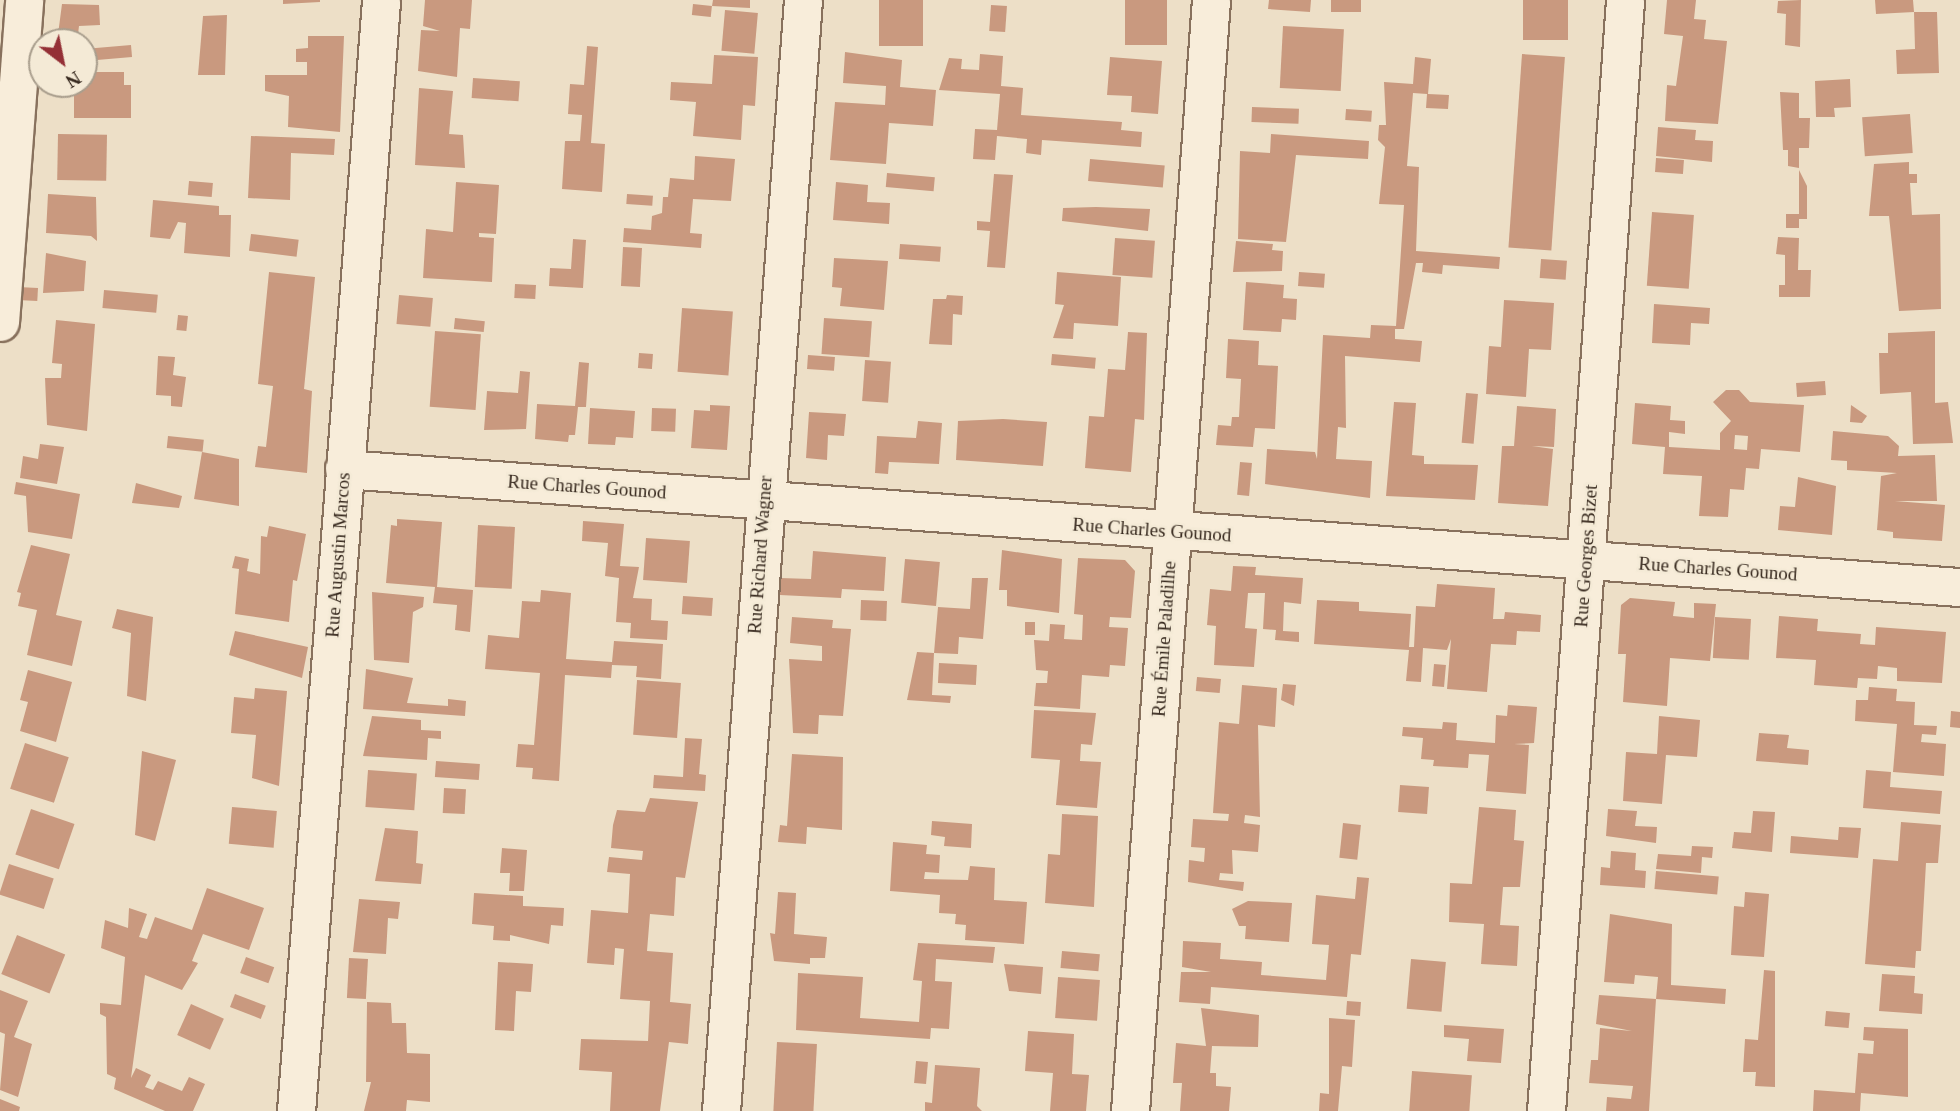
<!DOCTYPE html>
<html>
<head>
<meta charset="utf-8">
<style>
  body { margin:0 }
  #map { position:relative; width:1960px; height:1111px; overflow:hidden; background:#eddfc7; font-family:Georgia,serif }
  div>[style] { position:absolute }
  .building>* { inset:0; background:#c9997f; transform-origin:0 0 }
  .roads { filter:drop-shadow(2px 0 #88715d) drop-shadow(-2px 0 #88715d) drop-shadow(0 2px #88715d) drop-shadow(0 -2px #88715d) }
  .minor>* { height:37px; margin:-18.5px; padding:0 18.5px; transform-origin:18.5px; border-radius:18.5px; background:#f8edda }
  span { translate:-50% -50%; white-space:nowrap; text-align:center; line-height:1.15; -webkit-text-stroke:5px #f4ead6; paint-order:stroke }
  .street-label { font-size:19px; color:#392b20 }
  .north { position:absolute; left:28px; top:28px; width:70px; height:70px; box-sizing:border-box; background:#f4ead6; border:2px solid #a99e8d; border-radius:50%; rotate:148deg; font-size:19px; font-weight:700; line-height:28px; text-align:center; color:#392b20 }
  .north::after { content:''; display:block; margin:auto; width:24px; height:32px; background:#943036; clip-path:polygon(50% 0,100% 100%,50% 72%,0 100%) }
</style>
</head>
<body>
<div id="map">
  <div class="building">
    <i style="clip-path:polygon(283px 0,320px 0,320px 2px,283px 4px)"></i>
    <i style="clip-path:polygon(425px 0,472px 0,470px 29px,460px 28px,457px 77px,418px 71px,421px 30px,440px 31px,423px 26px)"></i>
    <i style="clip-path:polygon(713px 0,750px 0,750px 8px,712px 6px)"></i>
    <i style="left:879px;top:0;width:44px;height:46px"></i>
    <i style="left:1125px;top:0;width:42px;height:45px"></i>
    <i style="clip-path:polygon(1269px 0,1311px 0,1310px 12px,1268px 9px)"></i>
    <i style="left:1331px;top:0;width:30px;height:12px"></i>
    <i style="left:1523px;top:0;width:45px;height:40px"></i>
    <i style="clip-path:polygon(1667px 0,1696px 0,1694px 19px,1706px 20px,1704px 39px,1727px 41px,1718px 124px,1665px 121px,1667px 85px,1676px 86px,1683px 36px,1664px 34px)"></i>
    <i style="clip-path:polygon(1801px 0,1800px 47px,1785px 45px,1786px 14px,1777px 13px,1778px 1px)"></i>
    <i style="clip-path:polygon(1875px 0,1913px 0,1914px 12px,1876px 14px)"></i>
    <i style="clip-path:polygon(62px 4px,99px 5px,100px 25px,79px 26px,77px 42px,57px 42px)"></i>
    <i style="left:693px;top:4px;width:19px;height:11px;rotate:6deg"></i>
    <i style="left:991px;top:5px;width:16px;height:26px;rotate:4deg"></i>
    <i style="left:725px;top:10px;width:33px;height:41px;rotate:5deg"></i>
    <i style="clip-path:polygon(1914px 12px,1937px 12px,1939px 73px,1897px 74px,1896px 50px,1915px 49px)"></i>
    <i style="clip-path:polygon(227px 15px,225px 75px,198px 75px,203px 16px)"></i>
    <i style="left:1283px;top:26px;width:61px;height:62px;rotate:3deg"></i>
    <i style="clip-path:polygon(308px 36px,344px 36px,340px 132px,288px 127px,289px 96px,265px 91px,265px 75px,307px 75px,307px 62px,296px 62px,296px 49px,308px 48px)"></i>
    <i style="left:131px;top:45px;width:12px;height:47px;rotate:85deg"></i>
    <i style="clip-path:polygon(587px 46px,598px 47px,591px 143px,605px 144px,602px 192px,562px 189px,565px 141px,580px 141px,582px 115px,568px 114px,570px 84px,584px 85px)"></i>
    <i style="clip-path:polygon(845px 52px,902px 60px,900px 87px,936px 90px,933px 126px,889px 123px,886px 164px,830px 160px,835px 102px,885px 105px,886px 86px,843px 83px)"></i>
    <i style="clip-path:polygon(980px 54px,1003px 56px,1001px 86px,1023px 88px,1021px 115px,1122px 122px,1121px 130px,1142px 132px,1141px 147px,1042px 140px,1041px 155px,1026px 153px,1027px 139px,997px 136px,995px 160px,973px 159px,975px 129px,997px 130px,1000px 94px,939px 90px,949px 58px,962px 59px,961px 69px,979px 70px)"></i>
    <i style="left:1522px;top:54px;width:43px;height:194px;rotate:4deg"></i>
    <i style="clip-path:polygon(714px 55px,758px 57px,755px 106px,743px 105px,741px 140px,693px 136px,696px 102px,670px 100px,671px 82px,712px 84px)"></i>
    <i style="clip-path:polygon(1110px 57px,1162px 61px,1158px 114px,1131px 112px,1132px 96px,1107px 95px)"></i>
    <i style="clip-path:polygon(1415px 57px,1431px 59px,1428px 94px,1449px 95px,1448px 109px,1426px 108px,1427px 94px,1413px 93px,1407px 166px,1419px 167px,1416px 251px,1500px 257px,1499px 269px,1443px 265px,1442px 274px,1422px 272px,1423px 263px,1416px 263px,1404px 329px,1395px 329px,1395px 339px,1422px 341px,1420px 362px,1345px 356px,1346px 428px,1338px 427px,1336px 459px,1372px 461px,1370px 498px,1265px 484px,1267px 449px,1315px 452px,1317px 459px,1323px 335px,1370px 338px,1371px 325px,1396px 326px,1404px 205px,1379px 204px,1385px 147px,1378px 140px,1379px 125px,1386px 125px,1384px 82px,1413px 84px)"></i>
    <i style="clip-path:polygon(84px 72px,124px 72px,124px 85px,131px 85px,131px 118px,74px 118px,74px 84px,84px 84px)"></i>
    <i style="left:473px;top:78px;width:47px;height:20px;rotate:4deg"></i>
    <i style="clip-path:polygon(1850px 79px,1851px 107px,1834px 108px,1835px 117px,1816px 117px,1815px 81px)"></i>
    <i style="clip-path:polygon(419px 88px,453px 91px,449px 134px,463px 135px,465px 168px,415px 165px)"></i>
    <i style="clip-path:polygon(1780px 92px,1799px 93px,1799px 118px,1810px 118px,1809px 148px,1799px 148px,1799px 168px,1788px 166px,1788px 150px,1783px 150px)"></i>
    <i style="left:1252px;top:107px;width:47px;height:15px;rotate:2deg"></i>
    <i style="left:1346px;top:109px;width:26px;height:11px;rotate:4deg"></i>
    <i style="left:1910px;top:114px;width:39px;height:48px;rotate:86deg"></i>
    <i style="clip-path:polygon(1658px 127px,1696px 130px,1695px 140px,1713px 141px,1712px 162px,1656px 156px)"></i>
    <i style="left:58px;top:134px;width:49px;height:46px;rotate:1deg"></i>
    <i style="clip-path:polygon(1271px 134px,1369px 141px,1368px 159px,1296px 155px,1286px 242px,1238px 239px,1240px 151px,1270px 153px)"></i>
    <i style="clip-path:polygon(251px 136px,335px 139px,334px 155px,291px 153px,290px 200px,248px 198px)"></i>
    <i style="clip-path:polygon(695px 156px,735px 159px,731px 201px,693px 199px,690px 233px,702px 234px,701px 248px,623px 242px,624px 228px,651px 230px,652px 216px,662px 213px,663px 197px,668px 197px,670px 178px,694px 180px)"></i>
    <i style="left:1656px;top:158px;width:28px;height:14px;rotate:4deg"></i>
    <i style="left:1090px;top:159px;width:75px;height:22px;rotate:5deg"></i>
    <i style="clip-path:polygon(1909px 162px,1909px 174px,1917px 174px,1917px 183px,1910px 183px,1912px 215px,1940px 214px,1941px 309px,1899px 311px,1889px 216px,1869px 216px,1874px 164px)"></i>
    <i style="clip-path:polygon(1799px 170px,1807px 186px,1807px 219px,1799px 219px,1799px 228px,1786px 228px,1786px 214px,1799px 214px)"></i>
    <i style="left:887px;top:173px;width:48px;height:14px;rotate:5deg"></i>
    <i style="clip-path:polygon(994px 174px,1013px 175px,1005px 268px,987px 267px,990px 231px,977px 230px,977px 221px,990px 222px)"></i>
    <i style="left:189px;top:181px;width:24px;height:14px;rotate:5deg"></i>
    <i style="clip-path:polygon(456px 182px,499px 185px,496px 234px,479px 233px,479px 237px,494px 238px,492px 282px,423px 278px,426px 229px,453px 232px)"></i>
    <i style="clip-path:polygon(836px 182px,868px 185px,867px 202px,890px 203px,889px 224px,833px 220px)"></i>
    <i style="clip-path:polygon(48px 194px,96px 197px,97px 241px,91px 236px,46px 233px)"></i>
    <i style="left:627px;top:194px;width:26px;height:10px;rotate:4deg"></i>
    <i style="clip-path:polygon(153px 200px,219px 206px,219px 215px,231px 215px,230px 257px,184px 253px,186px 223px,178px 222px,170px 239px,150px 237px)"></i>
    <i style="clip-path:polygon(1096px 207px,1150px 209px,1148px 231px,1062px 221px,1063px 208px)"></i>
    <i style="left:1652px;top:212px;width:42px;height:74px;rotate:4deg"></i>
    <i style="left:251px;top:234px;width:48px;height:17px;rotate:7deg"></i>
    <i style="clip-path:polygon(1778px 237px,1799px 238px,1798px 270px,1811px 270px,1810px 297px,1779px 297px,1779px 285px,1785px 285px,1785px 255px,1776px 254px)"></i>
    <i style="left:1115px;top:238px;width:40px;height:37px;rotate:4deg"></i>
    <i style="clip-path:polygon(573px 239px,586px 240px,583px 288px,549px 286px,550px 268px,571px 269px)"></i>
    <i style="clip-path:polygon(1236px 241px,1273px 244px,1272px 250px,1283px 251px,1282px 271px,1233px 272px)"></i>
    <i style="left:900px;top:244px;width:41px;height:15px;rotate:4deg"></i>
    <i style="left:623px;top:247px;width:19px;height:39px;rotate:3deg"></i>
    <i style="clip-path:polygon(46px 253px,86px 261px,84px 291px,43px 293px)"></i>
    <i style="clip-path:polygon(834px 258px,888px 261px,884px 310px,840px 306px,842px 288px,832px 287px)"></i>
    <i style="left:1541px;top:259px;width:26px;height:19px;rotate:4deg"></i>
    <i style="clip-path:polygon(269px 272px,315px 277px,304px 389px,312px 391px,307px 473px,255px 467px,258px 446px,266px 447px,273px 386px,258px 384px)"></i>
    <i style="clip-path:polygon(1057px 272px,1121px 277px,1118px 326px,1074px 323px,1073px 339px,1053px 338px,1064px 305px,1055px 304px)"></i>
    <i style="left:1299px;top:272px;width:26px;height:14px;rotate:4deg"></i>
    <i style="clip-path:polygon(1246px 282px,1284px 285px,1283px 298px,1297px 299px,1296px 320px,1282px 319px,1281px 332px,1243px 330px)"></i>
    <i style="left:515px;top:284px;width:21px;height:14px;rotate:3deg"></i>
    <i style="left:18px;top:287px;width:20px;height:13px;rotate:3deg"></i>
    <i style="left:104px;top:290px;width:54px;height:18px;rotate:5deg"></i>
    <i style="left:399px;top:295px;width:34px;height:29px;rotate:5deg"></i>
    <i style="clip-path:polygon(947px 295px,963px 296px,962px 315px,953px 314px,952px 345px,929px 344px,933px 299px,946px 299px)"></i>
    <i style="clip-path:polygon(1504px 300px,1554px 303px,1551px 350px,1529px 349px,1526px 397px,1486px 394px,1489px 346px,1501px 347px)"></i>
    <i style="clip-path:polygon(1654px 304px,1710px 308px,1709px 324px,1691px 323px,1690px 345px,1652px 343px)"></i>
    <i style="left:682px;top:308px;width:51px;height:64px;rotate:4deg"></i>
    <i style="left:178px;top:315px;width:10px;height:15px;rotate:6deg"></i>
    <i style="left:455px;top:318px;width:30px;height:11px;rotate:6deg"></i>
    <i style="left:824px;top:318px;width:48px;height:36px;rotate:4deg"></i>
    <i style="clip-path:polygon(56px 320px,95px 324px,87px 431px,47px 425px,45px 378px,61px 378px,62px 364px,52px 363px)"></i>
    <i style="left:435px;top:331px;width:46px;height:76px;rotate:4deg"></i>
    <i style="clip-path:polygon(1935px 331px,1935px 403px,1948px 402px,1953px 443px,1913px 444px,1911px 392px,1880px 394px,1879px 353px,1888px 353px,1888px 333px)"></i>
    <i style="clip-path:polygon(1128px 332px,1147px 333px,1144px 420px,1135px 419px,1131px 472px,1085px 468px,1089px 416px,1104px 417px,1108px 369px,1125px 370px)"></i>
    <i style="clip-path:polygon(1228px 339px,1259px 341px,1258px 365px,1278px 366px,1275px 429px,1255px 428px,1253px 447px,1216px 445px,1218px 425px,1231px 426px,1232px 417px,1239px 417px,1241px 379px,1226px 378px)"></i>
    <i style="left:639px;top:353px;width:14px;height:15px;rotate:4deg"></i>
    <i style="left:1052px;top:354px;width:44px;height:11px;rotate:5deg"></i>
    <i style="left:808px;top:355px;width:27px;height:14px;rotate:4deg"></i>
    <i style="clip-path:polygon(158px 356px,175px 357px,173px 375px,186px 377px,182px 407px,171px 406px,171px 396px,156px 395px)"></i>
    <i style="left:865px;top:360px;width:26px;height:41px;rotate:4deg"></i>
    <i style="clip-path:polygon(579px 362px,589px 363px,586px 407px,578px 407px,575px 435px,569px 435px,568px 442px,535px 439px,537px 404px,575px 406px)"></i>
    <i style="clip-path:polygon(520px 371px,530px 372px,526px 429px,484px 430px,487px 391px,518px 393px)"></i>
    <i style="left:1825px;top:381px;width:14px;height:29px;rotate:86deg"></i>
    <i style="clip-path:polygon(evenodd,1726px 390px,1739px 390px,1750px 402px,1804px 405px,1800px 452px,1761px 449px,1759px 469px,1746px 468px,1744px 490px,1730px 489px,1728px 517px,1699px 516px,1702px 476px,1663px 474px,1665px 447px,1632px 444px,1635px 403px,1671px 406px,1670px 420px,1685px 421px,1685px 434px,1669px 432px,1669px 447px,1720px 450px,1720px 433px,1731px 421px,1713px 402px,1726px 390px,1735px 435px,1748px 436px,1747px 450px,1734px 449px,1735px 435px)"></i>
    <i style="left:1466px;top:393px;width:12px;height:50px;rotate:5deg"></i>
    <i style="clip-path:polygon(1394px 402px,1416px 403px,1412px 455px,1424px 456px,1424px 464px,1478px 465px,1475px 500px,1386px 496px)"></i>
    <i style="clip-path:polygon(710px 405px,730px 406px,727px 450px,691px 448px,694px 410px,710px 411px)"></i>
    <i style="clip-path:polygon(1851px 405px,1867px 416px,1862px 423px,1850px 422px)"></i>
    <i style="clip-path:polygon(1517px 406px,1556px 409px,1554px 447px,1532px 446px,1553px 449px,1548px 506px,1498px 503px,1502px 446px,1514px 446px)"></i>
    <i style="clip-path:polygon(590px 408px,635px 411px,633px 438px,616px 437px,615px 445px,588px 444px)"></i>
    <i style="left:652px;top:408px;width:24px;height:23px;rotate:2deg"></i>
    <i style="clip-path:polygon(809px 412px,846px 414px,844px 436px,828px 435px,827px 460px,806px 458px)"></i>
    <i style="clip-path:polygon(1003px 419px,1047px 422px,1043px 466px,956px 460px,958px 421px)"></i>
    <i style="clip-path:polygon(918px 421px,942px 423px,939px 464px,889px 462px,888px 474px,875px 473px,877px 436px,916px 438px)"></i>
    <i style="clip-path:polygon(1833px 431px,1888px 436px,1899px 446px,1898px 456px,1935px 455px,1937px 501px,1895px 501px,1945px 505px,1942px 541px,1893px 538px,1893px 532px,1877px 530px,1881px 476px,1897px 473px,1847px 470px,1847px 461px,1831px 460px)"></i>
    <i style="left:168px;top:436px;width:36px;height:12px;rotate:6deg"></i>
    <i style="clip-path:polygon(40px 444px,64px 447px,57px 484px,20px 478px,23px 456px,38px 459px)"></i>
    <i style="clip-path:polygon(202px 452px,239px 459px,239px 506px,194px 499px)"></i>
    <i style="left:1240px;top:462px;width:12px;height:33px;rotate:5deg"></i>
    <i style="clip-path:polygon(1798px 477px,1836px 486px,1832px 535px,1778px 530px,1780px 506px,1795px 507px)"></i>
    <i style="clip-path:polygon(16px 482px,80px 494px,72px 539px,28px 532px,26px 496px,14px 494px)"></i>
    <i style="clip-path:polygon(136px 483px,182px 496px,179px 508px,132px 503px)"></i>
    <i style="clip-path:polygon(397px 519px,442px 522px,437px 587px,473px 590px,470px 632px,455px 630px,457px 605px,433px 603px,435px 587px,386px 583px,391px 525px,397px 526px)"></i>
    <i style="clip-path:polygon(583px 521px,624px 524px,620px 566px,639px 567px,633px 598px,652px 599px,651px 620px,668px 621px,667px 640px,630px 638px,631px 623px,616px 622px,619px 578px,605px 576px,608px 543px,582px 541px)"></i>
    <i style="left:478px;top:525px;width:37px;height:62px;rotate:3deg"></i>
    <i style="clip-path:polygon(269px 526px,306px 534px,297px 581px,293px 580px,289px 622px,235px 614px,239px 569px,232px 568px,235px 556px,249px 559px,247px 571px,260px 574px,261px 536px,267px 537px)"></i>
    <i style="left:646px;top:538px;width:44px;height:42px;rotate:4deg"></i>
    <i style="clip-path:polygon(31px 545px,70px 554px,56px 615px,82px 621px,72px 666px,27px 655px,37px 610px,18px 606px,21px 593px,17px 592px)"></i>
    <i style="clip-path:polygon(1002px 550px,1062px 559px,1059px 613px,1007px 606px,1007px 590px,999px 590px)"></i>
    <i style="clip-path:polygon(813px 551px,886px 557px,884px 591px,842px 589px,841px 598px,780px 595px,780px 578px,811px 579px)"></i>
    <i style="clip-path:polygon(1078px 558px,1125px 560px,1135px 571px,1131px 618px,1110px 617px,1109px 627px,1128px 628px,1125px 666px,1110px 665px,1109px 677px,1082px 675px,1080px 709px,1034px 706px,1036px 683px,1047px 683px,1048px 671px,1036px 670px,1034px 640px,1049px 641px,1050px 624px,1065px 625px,1064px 639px,1082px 640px,1083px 615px,1074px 614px)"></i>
    <i style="left:905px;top:559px;width:35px;height:44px;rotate:5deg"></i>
    <i style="clip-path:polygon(1233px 566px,1256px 567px,1255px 575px,1303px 578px,1301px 604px,1284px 602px,1283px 631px,1299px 632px,1299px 642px,1275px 640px,1276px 630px,1263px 629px,1265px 593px,1248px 593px,1245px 628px,1257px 629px,1254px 667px,1214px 665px,1216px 626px,1207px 625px,1210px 589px,1231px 591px)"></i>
    <i style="clip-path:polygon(972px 578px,988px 578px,983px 639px,959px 637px,958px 654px,934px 653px,938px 607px,970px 609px)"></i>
    <i style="clip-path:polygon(1437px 584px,1495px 588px,1493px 619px,1504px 619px,1505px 612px,1541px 615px,1540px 632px,1517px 631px,1516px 645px,1491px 644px,1487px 692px,1447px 689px,1451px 639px,1447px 650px,1423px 648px,1421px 682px,1406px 681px,1409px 650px,1314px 644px,1317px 600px,1359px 602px,1359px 611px,1411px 614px,1409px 647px,1414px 647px,1416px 606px,1435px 607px)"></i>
    <i style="clip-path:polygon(541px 590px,571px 593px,566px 659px,612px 662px,614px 641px,663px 644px,661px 679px,636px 677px,637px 666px,612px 665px,611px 678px,565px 675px,559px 781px,532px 779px,533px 768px,516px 767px,518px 744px,534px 745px,540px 673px,485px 669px,488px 635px,519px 638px,522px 601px,540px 602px)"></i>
    <i style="clip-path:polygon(372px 592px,424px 597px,423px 607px,413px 612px,409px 663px,374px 660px)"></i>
    <i style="left:683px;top:596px;width:30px;height:18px;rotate:4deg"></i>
    <i style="clip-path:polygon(1630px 598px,1675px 602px,1673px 616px,1694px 618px,1694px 603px,1716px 604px,1710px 661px,1670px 658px,1667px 706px,1623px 702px,1626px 654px,1618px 654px,1621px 605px)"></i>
    <i style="left:861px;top:600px;width:26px;height:20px;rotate:2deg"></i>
    <i style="clip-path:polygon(117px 609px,153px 617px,146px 701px,127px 696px,131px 633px,112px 628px)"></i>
    <i style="clip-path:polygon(1779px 616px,1818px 619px,1817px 631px,1861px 634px,1860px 644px,1875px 645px,1876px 627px,1946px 632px,1942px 683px,1897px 681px,1897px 668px,1878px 666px,1877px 679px,1858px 678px,1857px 688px,1814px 685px,1816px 660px,1776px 658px)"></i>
    <i style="clip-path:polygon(792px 617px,833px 620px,832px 628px,851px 629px,843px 716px,819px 715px,818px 734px,793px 733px,789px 659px,822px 661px,822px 646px,790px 643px)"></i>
    <i style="left:1715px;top:617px;width:36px;height:41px;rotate:3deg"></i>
    <i style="left:1025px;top:622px;width:10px;height:13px"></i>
    <i style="clip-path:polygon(235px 631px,308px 647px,302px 678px,229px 655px)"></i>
    <i style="clip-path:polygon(917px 652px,934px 653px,932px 695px,951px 696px,950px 703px,907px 700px)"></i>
    <i style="left:939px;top:663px;width:38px;height:20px;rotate:3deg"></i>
    <i style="left:1434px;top:664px;width:12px;height:22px;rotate:5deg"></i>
    <i style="clip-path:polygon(366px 669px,413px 678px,407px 703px,448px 706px,448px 699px,466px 701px,465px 716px,363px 709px)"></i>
    <i style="clip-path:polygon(28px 670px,72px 682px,56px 742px,20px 731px,28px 702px,20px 700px)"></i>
    <i style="left:1197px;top:677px;width:24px;height:14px;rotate:5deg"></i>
    <i style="left:637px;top:680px;width:44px;height:55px;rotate:4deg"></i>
    <i style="clip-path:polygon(1283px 684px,1296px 685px,1294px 706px,1281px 700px)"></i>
    <i style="clip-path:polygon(1242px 685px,1277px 688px,1275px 727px,1258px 725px,1260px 817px,1245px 815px,1244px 823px,1260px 825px,1258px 852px,1232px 850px,1233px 874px,1220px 873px,1219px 880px,1244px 882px,1243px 891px,1188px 882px,1189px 860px,1204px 862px,1205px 848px,1191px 847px,1193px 819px,1228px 821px,1229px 814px,1213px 813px,1219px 722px,1239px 724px)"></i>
    <i style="clip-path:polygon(1869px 687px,1897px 689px,1896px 701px,1915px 702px,1914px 725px,1937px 726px,1936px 735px,1922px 734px,1921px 742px,1946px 744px,1944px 776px,1893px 772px,1897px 724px,1855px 721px,1856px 700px,1868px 700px)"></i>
    <i style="clip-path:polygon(255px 688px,287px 691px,279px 786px,252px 778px,256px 735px,231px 733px,234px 697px,254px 699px)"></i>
    <i style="clip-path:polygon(1508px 705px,1537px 707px,1534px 743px,1514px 744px,1529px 745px,1526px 794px,1486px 791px,1489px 755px,1469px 754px,1468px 768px,1433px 766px,1434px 760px,1421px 759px,1423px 738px,1402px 736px,1403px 727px,1442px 729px,1443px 722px,1457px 723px,1456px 740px,1495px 743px,1496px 715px,1507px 716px)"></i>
    <i style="clip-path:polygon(1034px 710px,1096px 713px,1092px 745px,1081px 744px,1080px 761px,1101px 762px,1097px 808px,1056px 805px,1060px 760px,1031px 758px)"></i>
    <i style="clip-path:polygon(1951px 711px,1960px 712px,1960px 728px,1950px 727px)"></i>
    <i style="clip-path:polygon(372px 716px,421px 720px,421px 730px,441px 731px,441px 739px,428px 738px,427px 760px,363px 756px)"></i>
    <i style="clip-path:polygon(1659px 716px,1700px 720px,1697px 757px,1666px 755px,1662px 804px,1623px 801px,1626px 752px,1657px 754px)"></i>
    <i style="clip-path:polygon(1759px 733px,1789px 735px,1787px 748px,1809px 750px,1808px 765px,1756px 761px)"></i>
    <i style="clip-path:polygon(685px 738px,702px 739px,699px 774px,706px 775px,705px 791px,653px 788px,654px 775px,683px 777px)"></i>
    <i style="left:25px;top:743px;width:46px;height:48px;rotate:18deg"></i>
    <i style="clip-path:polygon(142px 751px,176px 760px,155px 841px,135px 835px)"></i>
    <i style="clip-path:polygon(792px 754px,843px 757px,842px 830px,807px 827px,806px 844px,778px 842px,780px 825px,787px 826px)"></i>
    <i style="left:436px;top:761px;width:44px;height:16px;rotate:4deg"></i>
    <i style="left:368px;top:770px;width:49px;height:37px;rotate:4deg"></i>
    <i style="clip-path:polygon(1866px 770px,1891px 772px,1890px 787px,1942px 791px,1940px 814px,1863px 808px)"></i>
    <i style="left:1400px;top:785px;width:29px;height:27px;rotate:4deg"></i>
    <i style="left:444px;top:788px;width:22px;height:25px;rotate:3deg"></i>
    <i style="clip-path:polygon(650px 798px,698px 802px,685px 878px,676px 877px,674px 916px,650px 914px,647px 951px,673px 953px,670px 1002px,691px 1004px,688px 1044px,669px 1042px,660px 1111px,610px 1111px,612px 1072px,579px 1070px,581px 1039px,648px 1041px,650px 1001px,620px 999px,624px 949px,615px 948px,614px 965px,587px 963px,591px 910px,628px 913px,630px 874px,607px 872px,609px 857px,642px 860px,643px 851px,611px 848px,613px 825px,617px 810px,645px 812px)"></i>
    <i style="left:232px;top:807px;width:45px;height:37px;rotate:5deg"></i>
    <i style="clip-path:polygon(1479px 807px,1516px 810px,1514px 840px,1524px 841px,1520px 887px,1503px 887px,1500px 925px,1519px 926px,1517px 966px,1481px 964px,1484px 924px,1449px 922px,1450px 883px,1472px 884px)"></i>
    <i style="left:31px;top:809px;width:46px;height:48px;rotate:19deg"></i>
    <i style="clip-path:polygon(1608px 809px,1637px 811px,1635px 826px,1657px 827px,1656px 843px,1606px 836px)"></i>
    <i style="clip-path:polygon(1753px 811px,1775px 812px,1772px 852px,1732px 848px,1734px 832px,1751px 833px)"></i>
    <i style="clip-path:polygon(1062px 814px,1098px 816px,1094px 907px,1045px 903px,1048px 854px,1060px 855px)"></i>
    <i style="clip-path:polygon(932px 821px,972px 824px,971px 848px,944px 846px,945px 837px,931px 835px)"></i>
    <i style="clip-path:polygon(1901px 822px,1941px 825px,1938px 863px,1926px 863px,1921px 951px,1916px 951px,1915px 968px,1865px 964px,1873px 859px,1898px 861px)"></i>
    <i style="left:1343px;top:823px;width:18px;height:35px;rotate:6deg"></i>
    <i style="clip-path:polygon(1839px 827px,1861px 828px,1858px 858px,1790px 853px,1791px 836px,1838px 840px)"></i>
    <i style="clip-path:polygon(385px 828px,418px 831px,416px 863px,423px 864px,421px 884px,375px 881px)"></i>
    <i style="clip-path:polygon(893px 842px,927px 845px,926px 854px,940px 855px,939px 873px,925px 872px,924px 879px,968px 880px,970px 866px,995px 868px,994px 900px,1027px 902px,1024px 944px,965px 940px,966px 925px,955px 924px,956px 914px,939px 913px,940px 895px,890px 891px)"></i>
    <i style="clip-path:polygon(1692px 846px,1713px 847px,1712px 858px,1702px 857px,1701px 873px,1656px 869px,1658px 854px,1691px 856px)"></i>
    <i style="clip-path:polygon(502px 848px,527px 850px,524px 891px,509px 891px,510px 873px,500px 873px)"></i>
    <i style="clip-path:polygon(1611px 851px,1636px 853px,1635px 870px,1646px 871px,1645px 888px,1600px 885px,1601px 867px,1610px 868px)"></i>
    <i style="left:9px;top:864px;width:47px;height:32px;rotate:18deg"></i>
    <i style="left:1656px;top:871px;width:63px;height:18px;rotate:5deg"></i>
    <i style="clip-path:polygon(1357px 877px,1369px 878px,1361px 955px,1351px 954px,1347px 997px,1211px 987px,1210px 1004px,1179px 1002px,1181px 972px,1211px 972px,1182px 967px,1183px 941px,1221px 943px,1220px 959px,1262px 962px,1261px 975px,1326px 980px,1329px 945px,1312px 944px,1316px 895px,1355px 899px)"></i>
    <i style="clip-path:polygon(207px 888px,264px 908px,249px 950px,203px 934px,192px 961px,198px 963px,182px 990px,145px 975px,131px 1078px,136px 1068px,151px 1075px,145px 1087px,153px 1090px,158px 1081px,182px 1091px,189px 1077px,205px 1084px,193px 1111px,165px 1111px,114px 1089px,116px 1078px,107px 1074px,106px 1017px,100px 1014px,100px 1003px,121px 1005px,125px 957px,101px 948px,105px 920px,128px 928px,129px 908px,147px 914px,139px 937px,147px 939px,155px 917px,192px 930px)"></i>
    <i style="clip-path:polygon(778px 892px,796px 893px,794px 934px,827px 937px,825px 958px,810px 958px,810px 964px,774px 961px,770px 933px,775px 934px)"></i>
    <i style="clip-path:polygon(1745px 892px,1769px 894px,1764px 957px,1731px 955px,1734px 906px,1744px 907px)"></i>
    <i style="clip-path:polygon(474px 893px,523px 896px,523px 906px,564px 908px,563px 926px,551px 925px,549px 944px,510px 935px,510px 941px,493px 940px,494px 926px,472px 924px)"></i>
    <i style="clip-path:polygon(359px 899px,400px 902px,398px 919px,388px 918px,386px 954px,353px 952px)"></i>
    <i style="clip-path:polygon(1248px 901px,1292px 903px,1289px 942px,1245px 939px,1246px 926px,1239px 926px,1232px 909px)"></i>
    <i style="clip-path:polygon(1610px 914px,1672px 924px,1671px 985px,1726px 989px,1725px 1004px,1656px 999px,1658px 977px,1635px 975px,1634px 984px,1604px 982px)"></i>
    <i style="left:17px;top:935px;width:52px;height:42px;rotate:22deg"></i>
    <i style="clip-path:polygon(918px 943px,995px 947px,993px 963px,936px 959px,935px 981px,952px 982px,949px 1029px,931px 1028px,930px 1039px,796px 1030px,798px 973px,863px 977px,860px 1018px,919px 1022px,922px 981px,913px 980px)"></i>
    <i style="left:1062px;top:951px;width:38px;height:17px;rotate:5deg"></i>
    <i style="left:246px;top:957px;width:30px;height:17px;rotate:20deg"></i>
    <i style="left:349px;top:958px;width:19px;height:40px;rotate:3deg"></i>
    <i style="left:1411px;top:959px;width:35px;height:50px;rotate:5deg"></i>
    <i style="clip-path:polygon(498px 962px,533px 964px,531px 992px,516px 991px,514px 1031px,495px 1030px)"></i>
    <i style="clip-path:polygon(1004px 964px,1043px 967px,1041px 994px,1009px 991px)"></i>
    <i style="clip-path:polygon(1764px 970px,1775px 971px,1775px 1087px,1755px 1086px,1756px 1072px,1743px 1072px,1745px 1039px,1758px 1040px)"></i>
    <i style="clip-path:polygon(1882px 974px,1915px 976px,1914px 993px,1923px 994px,1922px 1014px,1879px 1011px)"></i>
    <i style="left:1058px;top:977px;width:42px;height:41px;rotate:4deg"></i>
    <i style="clip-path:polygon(0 990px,28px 1001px,14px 1037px,32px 1044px,18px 1097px,0 1090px,5px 1034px,0 1032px)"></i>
    <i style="left:235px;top:994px;width:33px;height:14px;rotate:21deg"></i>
    <i style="clip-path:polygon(1599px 995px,1656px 999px,1649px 1111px,1606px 1111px,1607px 1097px,1631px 1099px,1633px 1086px,1589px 1083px,1591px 1060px,1598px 1060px,1600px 1028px,1632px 1031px,1596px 1024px)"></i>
    <i style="left:1347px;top:1001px;width:14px;height:14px;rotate:4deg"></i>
    <i style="clip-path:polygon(367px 1002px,391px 1003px,392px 1023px,406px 1023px,407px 1053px,430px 1054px,430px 1102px,407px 1100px,406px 1111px,364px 1111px,371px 1082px,366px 1082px)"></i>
    <i style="left:191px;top:1004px;width:36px;height:34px;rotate:24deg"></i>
    <i style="clip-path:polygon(1201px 1008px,1259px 1015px,1258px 1047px,1212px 1046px,1210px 1073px,1216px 1073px,1216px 1086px,1231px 1087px,1229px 1111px,1180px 1111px,1182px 1083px,1173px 1083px,1176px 1043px,1206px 1046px)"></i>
    <i style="left:1826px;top:1011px;width:24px;height:15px;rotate:5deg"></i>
    <i style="clip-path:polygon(1329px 1018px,1355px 1020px,1352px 1067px,1342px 1066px,1338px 1111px,1319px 1111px,1320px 1093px,1329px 1094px)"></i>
    <i style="clip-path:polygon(1444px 1025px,1504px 1029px,1501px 1063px,1467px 1061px,1469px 1039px,1444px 1037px)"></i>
    <i style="clip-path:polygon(1864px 1027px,1908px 1029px,1908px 1097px,1861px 1093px,1860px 1111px,1813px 1111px,1814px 1090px,1855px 1093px,1858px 1053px,1873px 1054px,1874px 1041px,1863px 1040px)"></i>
    <i style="clip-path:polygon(1028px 1031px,1074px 1034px,1072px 1074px,1089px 1075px,1086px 1111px,1050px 1111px,1053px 1073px,1025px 1071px)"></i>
    <i style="left:777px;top:1042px;width:40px;height:69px;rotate:3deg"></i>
    <i style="left:916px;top:1061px;width:12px;height:22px;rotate:5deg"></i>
    <i style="clip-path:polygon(935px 1065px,980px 1068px,977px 1106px,982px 1111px,925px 1111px,925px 1102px,932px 1103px)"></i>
    <i style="left:1412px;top:1071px;width:60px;height:40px;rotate:4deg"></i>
    <i style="clip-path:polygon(0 1099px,20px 1107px,19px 1111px,0 1111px)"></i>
  </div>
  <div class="roads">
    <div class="minor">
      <i style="left:0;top:322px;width:323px;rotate:-85.7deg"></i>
      <i style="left:344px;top:469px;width:1620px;rotate:4.18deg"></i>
      <i style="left:296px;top:1111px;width:1114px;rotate:-85.62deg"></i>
      <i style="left:721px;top:1111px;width:1114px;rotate:-85.78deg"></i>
      <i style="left:1130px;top:1111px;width:1114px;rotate:-85.83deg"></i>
      <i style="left:1546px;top:1111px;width:1114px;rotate:-85.93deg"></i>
    </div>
  </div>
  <div class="street-label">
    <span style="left:587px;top:487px;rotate:4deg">Rue Charles Gounod</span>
    <span style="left:1152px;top:530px;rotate:4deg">Rue Charles Gounod</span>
    <span style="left:338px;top:555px;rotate:-86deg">Rue Augustin Marcos</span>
    <span style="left:760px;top:555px;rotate:-86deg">Rue Richard Wagner</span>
    <span style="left:1586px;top:556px;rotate:-86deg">Rue Georges Bizet</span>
    <span style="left:1718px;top:569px;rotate:4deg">Rue Charles Gounod</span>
    <span style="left:1164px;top:639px;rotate:-86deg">Rue Émile Paladilhe</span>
  </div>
  <div class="north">N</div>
</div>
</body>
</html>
